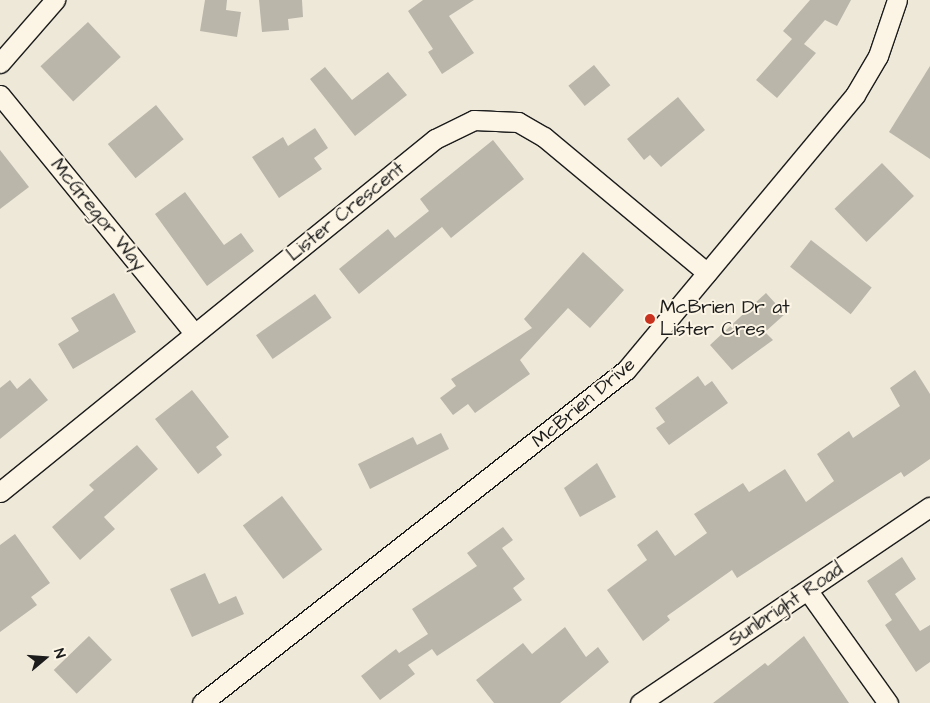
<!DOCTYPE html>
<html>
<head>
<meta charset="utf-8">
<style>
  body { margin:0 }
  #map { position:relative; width:930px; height:703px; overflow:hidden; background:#eee8d9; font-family:"Architects Daughter",sans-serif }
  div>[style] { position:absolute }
  .building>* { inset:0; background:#bab6aa; transform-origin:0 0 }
  .roads { filter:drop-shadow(1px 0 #1c1c1c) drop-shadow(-1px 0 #1c1c1c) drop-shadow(0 1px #1c1c1c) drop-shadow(0 -1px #1c1c1c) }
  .minor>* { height:19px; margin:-9.5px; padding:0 9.5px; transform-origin:9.5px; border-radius:9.5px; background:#fcf5e5 }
  .dots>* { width:14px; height:14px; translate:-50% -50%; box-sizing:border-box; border:2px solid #fcf5e5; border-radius:50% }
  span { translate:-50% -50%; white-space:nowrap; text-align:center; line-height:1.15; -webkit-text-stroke:4px #fcf5e5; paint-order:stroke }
  .street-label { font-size:19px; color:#1c1c1c }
  .poi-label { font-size:19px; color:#1c1c1c }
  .left { translate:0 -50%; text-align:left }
  .north { position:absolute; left:20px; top:633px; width:50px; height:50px; -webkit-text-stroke:4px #fcf5e5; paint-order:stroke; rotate:72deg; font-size:14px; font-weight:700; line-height:20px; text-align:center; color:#1c1c1c }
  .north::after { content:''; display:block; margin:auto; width:18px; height:22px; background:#1c1c1c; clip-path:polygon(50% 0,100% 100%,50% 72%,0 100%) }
</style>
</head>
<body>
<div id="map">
  <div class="building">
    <i style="clip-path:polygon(205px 0,227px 0,226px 10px,241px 12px,237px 37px,200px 31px)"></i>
    <i style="clip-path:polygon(259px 0,302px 0,303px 17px,288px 19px,289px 30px,262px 32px)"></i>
    <i style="clip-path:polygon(423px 0,474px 0,449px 16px,474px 53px,442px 74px,428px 52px,433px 49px,408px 11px)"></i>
    <i style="clip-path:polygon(810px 0,851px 0,837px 26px,825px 20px,804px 44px,816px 53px,777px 98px,756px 80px,792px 39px,783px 31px)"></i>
    <i style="left:88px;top:22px;width:48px;height:65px;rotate:47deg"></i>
    <i style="left:594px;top:65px;width:26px;height:33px;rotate:51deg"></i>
    <i style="clip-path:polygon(930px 66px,930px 159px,889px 132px)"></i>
    <i style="clip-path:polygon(325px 67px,352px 100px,388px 72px,407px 95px,355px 136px,310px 79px)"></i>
    <i style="clip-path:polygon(678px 97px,705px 130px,661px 167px,650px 155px,644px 160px,627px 139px)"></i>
    <i style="left:156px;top:105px;width:44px;height:62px;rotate:51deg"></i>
    <i style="clip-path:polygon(315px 128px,328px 148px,314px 158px,322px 169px,279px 198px,252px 157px,283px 137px,288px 146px)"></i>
    <i style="clip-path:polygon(493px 140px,524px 179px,451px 238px,442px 227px,359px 294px,339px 269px,388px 229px,395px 238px,429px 211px,420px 199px)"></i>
    <i style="clip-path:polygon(0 150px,29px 187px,0 209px)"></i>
    <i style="left:882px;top:163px;width:46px;height:66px;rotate:46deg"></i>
    <i style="clip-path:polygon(185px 192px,224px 245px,241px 233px,254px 251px,207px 286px,155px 214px)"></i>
    <i style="left:811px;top:240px;width:77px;height:34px;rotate:38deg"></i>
    <i style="clip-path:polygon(583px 252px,624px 290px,590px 328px,568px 308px,520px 360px,530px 374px,475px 413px,468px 404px,453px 415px,440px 398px,456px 386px,451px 379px,532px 328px,524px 319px)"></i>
    <i style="clip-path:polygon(114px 293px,136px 332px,73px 369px,58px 344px,79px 331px,71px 318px)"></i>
    <i style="clip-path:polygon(766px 293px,785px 314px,765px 332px,773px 340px,732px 370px,710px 345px)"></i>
    <i style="left:315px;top:294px;width:29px;height:72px;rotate:55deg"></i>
    <i style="clip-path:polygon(915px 370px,930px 394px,930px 459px,904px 477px,901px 472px,737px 578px,732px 570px,667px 616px,670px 620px,643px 641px,607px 590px,647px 560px,637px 545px,657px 530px,675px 556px,707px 533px,694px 514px,743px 483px,749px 492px,785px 469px,806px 502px,834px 481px,817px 454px,849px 431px,853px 438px,900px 406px,890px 388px)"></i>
    <i style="clip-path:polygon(698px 376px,705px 386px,712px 381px,728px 403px,669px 445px,656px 428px,665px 422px,655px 408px)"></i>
    <i style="clip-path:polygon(30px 378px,48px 400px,0 439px,0 388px,10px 380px,17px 389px)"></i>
    <i style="clip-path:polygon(192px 390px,229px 437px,216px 447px,222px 455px,198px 474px,155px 419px)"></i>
    <i style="clip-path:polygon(441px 433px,449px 449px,370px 489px,358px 464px,413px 437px,417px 445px)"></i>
    <i style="clip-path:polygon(137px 445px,158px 469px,104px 517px,115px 529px,80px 560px,52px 527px,94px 490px,89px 485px)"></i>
    <i style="clip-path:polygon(597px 463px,616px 497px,580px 517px,564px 488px)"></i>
    <i style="left:282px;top:496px;width:67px;height:49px;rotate:53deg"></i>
    <i style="clip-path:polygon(503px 527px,513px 540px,502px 548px,525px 579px,513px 588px,522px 600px,437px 656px,432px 649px,408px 665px,415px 674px,380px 700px,361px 676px,396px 649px,399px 653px,428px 634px,412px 609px,477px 566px,467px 553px)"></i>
    <i style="clip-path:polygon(15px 534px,50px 583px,31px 597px,37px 605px,0 632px,0 545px)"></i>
    <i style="clip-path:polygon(902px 557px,916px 579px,895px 594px,920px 631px,930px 625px,930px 662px,916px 672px,885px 625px,892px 620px,867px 581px)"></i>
    <i style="clip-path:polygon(205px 573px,219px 604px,236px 596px,244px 614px,192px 637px,170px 589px)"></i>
    <i style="clip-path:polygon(565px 627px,586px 657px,598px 647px,609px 662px,560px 703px,494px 703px,476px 680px,523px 643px,532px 654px)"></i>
    <i style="left:89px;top:636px;width:33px;height:49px;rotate:46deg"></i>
    <i style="clip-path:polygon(804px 636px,849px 703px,713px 703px,765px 663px,768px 666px)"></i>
  </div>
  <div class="roads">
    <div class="minor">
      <i style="left:0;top:63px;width:84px;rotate:-48.9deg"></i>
      <i style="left:0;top:95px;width:308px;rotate:50.8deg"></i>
      <i style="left:0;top:492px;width:560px;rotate:-39.06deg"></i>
      <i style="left:435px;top:139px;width:43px;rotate:-26deg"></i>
      <i style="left:474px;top:120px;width:44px;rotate:2.6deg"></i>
      <i style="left:518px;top:122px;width:30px;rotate:30deg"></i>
      <i style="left:544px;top:137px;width:212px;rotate:39.8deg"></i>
      <i style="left:808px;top:591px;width:138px;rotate:54.5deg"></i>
      <i style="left:202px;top:703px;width:539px;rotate:-38.15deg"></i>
      <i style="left:626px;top:370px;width:358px;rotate:-50.2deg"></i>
      <i style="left:855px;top:95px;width:45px;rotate:-59.5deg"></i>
      <i style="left:878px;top:56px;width:59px;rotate:-71.3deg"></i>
      <i style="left:640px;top:703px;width:350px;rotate:-34.1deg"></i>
    </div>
  </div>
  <div class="dots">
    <i style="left:650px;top:319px;background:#c8321e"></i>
  </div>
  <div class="street-label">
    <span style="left:346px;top:212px;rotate:-39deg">Lister Crescent</span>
    <span style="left:98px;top:215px;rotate:51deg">McGregor Way</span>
    <span style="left:584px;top:403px;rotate:-40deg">McBrien Drive</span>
    <span style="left:786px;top:605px;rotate:-34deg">Sunbright Road</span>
  </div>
  <div class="poi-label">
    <span class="left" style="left:660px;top:319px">McBrien Dr at<br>Lister Cres</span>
  </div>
  <div class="north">N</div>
</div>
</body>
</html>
